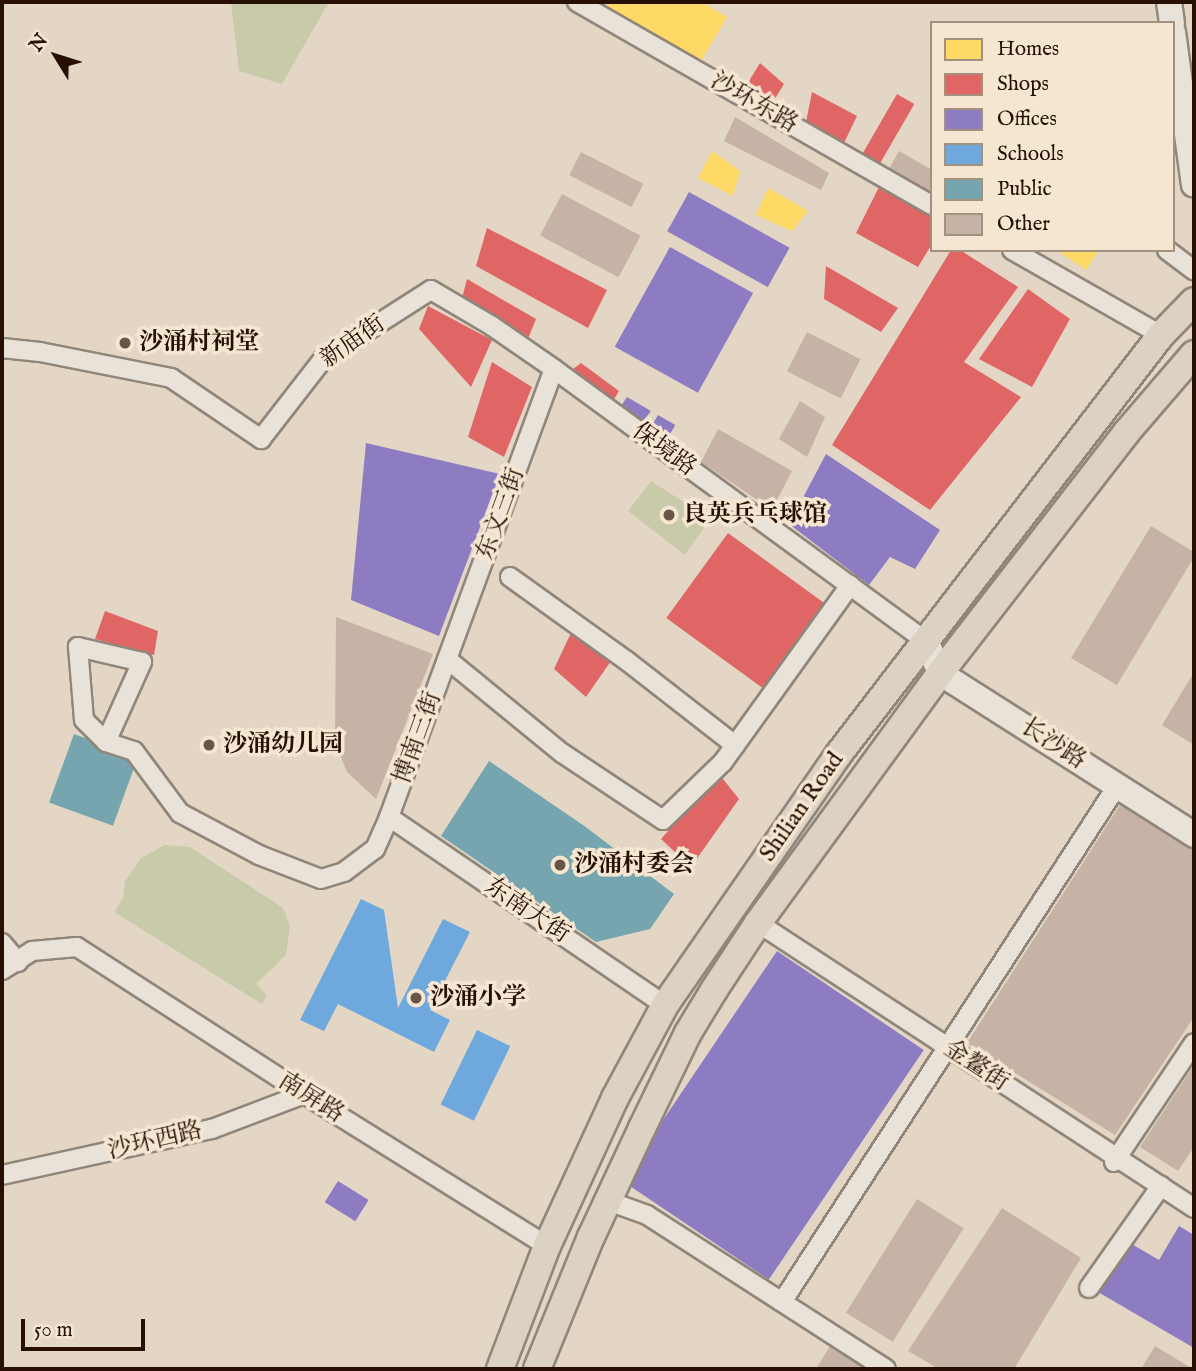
<!DOCTYPE html>
<html>
<head>
<meta charset="utf-8">
<style>
  body { margin:0 }
  #map { position:relative; width:1196px; height:1371px; overflow:hidden; background:#e3d6c5; font-family:"IM FELL English","Noto Serif SC",serif }
  div>[style] { position:absolute }
  .green>* { inset:0; background:#c9caaa }
  .homes>* { inset:0; background:#ffd966 }
  .shops>* { inset:0; background:#e06666; transform-origin:0 0 }
  .offices>* { inset:0; background:#8e7cc3; transform-origin:0 0 }
  .schools>* { inset:0; background:#6fa8dc; transform-origin:0 0 }
  .public>* { inset:0; background:#76a5af; transform-origin:0 0 }
  .building>* { inset:0; background:#c6b3a5; transform-origin:0 0 }
  .roads { filter:drop-shadow(2px 0 #90867a) drop-shadow(-2px 0 #90867a) drop-shadow(0 2px #90867a) drop-shadow(0 -2px #90867a) }
  .street>* { height:18px; margin:-9px; padding:0 9px; transform-origin:9px; border-radius:9px; background:#e8e2d9 }
  .secondary>* { height:24px; margin:-12px; padding:0 12px; transform-origin:12px; border-radius:12px; background:#e8e2d9 }
  .primary>* { height:26px; margin:-13px; padding:0 13px; transform-origin:13px; border-radius:13px; background:#dcd2c4 }
  .dots>* { width:19px; height:19px; translate:-50% -50%; box-sizing:border-box; border:4px solid #f5e6d1; border-radius:50% }
  span { translate:-50% -50%; white-space:nowrap; text-align:center; line-height:1.15; -webkit-text-stroke:7px #f5e6d1; paint-order:stroke }
  .street-label { font-size:24px; color:#271003 }
  .poi-label { font-size:24px; color:#271003; font-weight:700 }
  .left { translate:0 -50%; text-align:left }
  .frame { position:absolute; inset:0; border:4px solid #271003; pointer-events:none }
  .legend { position:absolute; left:930px; top:21px; width:245px; height:231px; box-sizing:border-box; background:#f5e6d1; border:2px solid #a3907f; margin:0; padding:9px 12px; list-style:none; font-size:21px; color:#271003 }
  .legend li { display:flex; align-items:center; gap:14px; height:35px }
  .legend b { width:35px; border:2px solid #a3907f }
  .north { position:absolute; left:21px; top:21px; width:70px; height:70px; -webkit-text-stroke:5px #f5e6d1; paint-order:stroke; rotate:308deg; font-size:19px; font-weight:700; line-height:28px; text-align:center; color:#271003 }
  .north::after { content:''; display:block; margin:auto; width:24px; height:32px; background:#271003; clip-path:polygon(50% 0,100% 100%,50% 72%,0 100%) }
  .scale { position:absolute; left:21px; top:1319px; width:124px; height:32px; box-sizing:border-box; border:4px solid #271003; border-top:0; padding-left:9px; font-size:21px; line-height:24px; white-space:nowrap; color:#271003; -webkit-text-stroke:5px #f5e6d1; paint-order:stroke }
</style>
</head>
<body>
<div id="map">
  <div class="green">
    <i style="clip-path:polygon(231px 2px,329px 2px,282px 84px,239px 71px)"></i>
    <i style="clip-path:polygon(651px 481px,710px 519px,685px 555px,628px 511px)"></i>
    <i style="clip-path:polygon(165px 845px,190px 847px,283px 908px,290px 926px,286px 955px,256px 984px,267px 995px,262px 1004px,114px 912px,123px 898px,125px 881px,141px 858px)"></i>
  </div>
  <div class="homes">
    <i style="clip-path:polygon(610px 2px,701px 2px,727px 17px,701px 61px,605px 10px)"></i>
    <i style="clip-path:polygon(712px 151px,740px 171px,733px 196px,698px 178px)"></i>
    <i style="clip-path:polygon(768px 188px,808px 211px,792px 231px,756px 215px)"></i>
    <i style="clip-path:polygon(1056px 250px,1099px 250px,1086px 270px)"></i>
  </div>
  <div class="shops">
    <i style="clip-path:polygon(760px 63px,784px 84px,771px 105px,743px 91px)"></i>
    <i style="clip-path:polygon(812px 92px,857px 116px,843px 145px,806px 122px)"></i>
    <i style="left:897px;top:94px;width:20px;height:72px;rotate:30deg"></i>
    <i style="clip-path:polygon(879px 187px,932px 216px,932px 244px,918px 267px,856px 233px)"></i>
    <i style="clip-path:polygon(487px 228px,607px 290px,588px 328px,476px 266px)"></i>
    <i style="clip-path:polygon(951px 250px,960px 250px,1018px 287px,964px 362px,1021px 397px,930px 510px,832px 445px)"></i>
    <i style="clip-path:polygon(826px 266px,898px 308px,881px 332px,824px 299px)"></i>
    <i style="clip-path:polygon(467px 279px,536px 319px,527px 341px,461px 302px)"></i>
    <i style="clip-path:polygon(1028px 289px,1070px 319px,1032px 387px,979px 359px)"></i>
    <i style="clip-path:polygon(428px 306px,492px 340px,471px 387px,419px 329px)"></i>
    <i style="clip-path:polygon(492px 362px,532px 387px,504px 457px,468px 437px)"></i>
    <i style="clip-path:polygon(581px 363px,619px 391px,611px 404px,569px 372px)"></i>
    <i style="left:728px;top:533px;width:127px;height:105px;rotate:36deg"></i>
    <i style="clip-path:polygon(105px 611px,158px 631px,154px 655px,95px 639px)"></i>
    <i style="clip-path:polygon(571px 633px,611px 661px,586px 697px,554px 669px)"></i>
    <i style="clip-path:polygon(719px 774px,739px 799px,691px 867px,661px 839px)"></i>
  </div>
  <div class="offices">
    <i style="left:689px;top:192px;width:115px;height:45px;rotate:29deg"></i>
    <i style="left:670px;top:247px;width:95px;height:114px;rotate:29deg"></i>
    <i style="clip-path:polygon(627px 397px,651px 411px,640px 425px,619px 409px)"></i>
    <i style="left:658px;top:415px;width:20px;height:18px;rotate:30deg"></i>
    <i style="clip-path:polygon(366px 443px,500px 474px,439px 636px,351px 600px)"></i>
    <i style="clip-path:polygon(826px 454px,940px 530px,915px 569px,890px 557px,869px 585px,789px 524px)"></i>
    <i style="left:777px;top:951px;width:177px;height:277px;rotate:34deg"></i>
    <i style="left:338px;top:1181px;width:36px;height:25px;rotate:32deg"></i>
    <i style="clip-path:polygon(1179px 1226px,1194px 1235px,1194px 1348px,1098px 1292px,1130px 1243px,1159px 1260px)"></i>
  </div>
  <div class="schools">
    <i style="clip-path:polygon(361px 899px,384px 910px,398px 1008px,443px 919px,470px 932px,430px 1010px,450px 1020px,434px 1052px,338px 1004px,324px 1031px,300px 1020px)"></i>
    <i style="left:477px;top:1030px;width:37px;height:83px;rotate:26deg"></i>
  </div>
  <div class="public">
    <i style="left:74px;top:734px;width:68px;height:73px;rotate:20deg"></i>
    <i style="clip-path:polygon(489px 761px,583px 825px,674px 894px,650px 929px,596px 942px,441px 836px)"></i>
  </div>
  <div class="building">
    <i style="clip-path:polygon(735px 117px,829px 173px,821px 190px,724px 141px)"></i>
    <i style="clip-path:polygon(899px 151px,932px 170px,932px 195px,888px 171px)"></i>
    <i style="left:581px;top:152px;width:70px;height:26px;rotate:27deg"></i>
    <i style="left:562px;top:194px;width:89px;height:47px;rotate:28deg"></i>
    <i style="left:807px;top:332px;width:60px;height:44px;rotate:27deg"></i>
    <i style="clip-path:polygon(800px 401px,825px 417px,807px 457px,779px 439px)"></i>
    <i style="clip-path:polygon(718px 429px,792px 471px,772px 510px,701px 462px)"></i>
    <i style="clip-path:polygon(1151px 526px,1194px 552px,1194px 557px,1117px 685px,1071px 658px)"></i>
    <i style="clip-path:polygon(336px 617px,433px 654px,376px 799px,347px 772px,335px 742px)"></i>
    <i style="clip-path:polygon(1194px 672px,1194px 745px,1162px 725px)"></i>
    <i style="clip-path:polygon(1122px 802px,1194px 849px,1194px 1017px,1115px 1135px,967px 1043px)"></i>
    <i style="clip-path:polygon(1194px 1065px,1194px 1147px,1178px 1171px,1140px 1147px)"></i>
    <i style="left:917px;top:1199px;width:55px;height:134px;rotate:32deg"></i>
    <i style="clip-path:polygon(1002px 1208px,1081px 1258px,1014px 1369px,939px 1369px,908px 1351px)"></i>
    <i style="clip-path:polygon(832px 1343px,876px 1369px,816px 1369px)"></i>
    <i style="clip-path:polygon(1155px 1346px,1193px 1369px,1141px 1369px)"></i>
  </div>
  <div class="roads">
    <div class="street">
      <i style="left:577px;top:2px;width:409px;rotate:29.8deg"></i>
      <i style="left:1012px;top:250px;width:172px;rotate:29.7deg"></i>
      <i style="left:1167px;top:250px;width:34px;rotate:37deg"></i>
      <i style="left:2px;top:348px;width:38px;rotate:6deg"></i>
      <i style="left:40px;top:352px;width:134px;rotate:11.2deg"></i>
      <i style="left:171px;top:378px;width:109px;rotate:34.1deg"></i>
      <i style="left:261px;top:439px;width:101px;rotate:-52.2deg"></i>
      <i style="left:323px;top:359px;width:128px;rotate:-32.6deg"></i>
      <i style="left:431px;top:290px;width:71px;rotate:30.5deg"></i>
      <i style="left:492px;top:326px;width:75px;rotate:34.7deg"></i>
      <i style="left:554px;top:369px;width:461px;rotate:36.2deg"></i>
      <i style="left:510px;top:577px;width:144px;rotate:35.7deg"></i>
      <i style="left:627px;top:661px;width:137px;rotate:37.9deg"></i>
      <i style="left:447px;top:659px;width:149px;rotate:39.3deg"></i>
      <i style="left:562px;top:753px;width:121px;rotate:33.6deg"></i>
      <i style="left:663px;top:820px;width:83px;rotate:-44deg"></i>
      <i style="left:723px;top:762px;width:218px;rotate:-54.3deg"></i>
      <i style="left:106px;top:742px;width:88px;rotate:-65.8deg"></i>
      <i style="left:142px;top:662px;width:66px;rotate:-166.8deg"></i>
      <i style="left:78px;top:647px;width:73px;rotate:85.3deg"></i>
      <i style="left:84px;top:720px;width:31px;rotate:45deg"></i>
      <i style="left:106px;top:742px;width:29px;rotate:18deg"></i>
      <i style="left:134px;top:751px;width:77px;rotate:53.4deg"></i>
      <i style="left:180px;top:813px;width:89px;rotate:28deg"></i>
      <i style="left:259px;top:855px;width:66px;rotate:21.2deg"></i>
      <i style="left:321px;top:879px;width:24px;rotate:-17deg"></i>
      <i style="left:344px;top:872px;width:39px;rotate:-37deg"></i>
      <i style="left:375px;top:849px;width:35px;rotate:-66deg"></i>
      <i style="left:389px;top:817px;width:477px;rotate:-69.8deg"></i>
      <i style="left:389px;top:817px;width:334px;rotate:34.3deg"></i>
      <i style="left:758px;top:923px;width:521px;rotate:33.17deg"></i>
      <i style="left:2px;top:943px;width:25px;rotate:50deg"></i>
      <i style="left:2px;top:970px;width:36px;rotate:-32deg"></i>
      <i style="left:32px;top:951px;width:45px;rotate:-5.1deg"></i>
      <i style="left:77px;top:947px;width:270px;rotate:32.9deg"></i>
      <i style="left:304px;top:1094px;width:287px;rotate:32deg"></i>
      <i style="left:1114px;top:1162px;width:143px;rotate:-56.1deg"></i>
      <i style="left:2px;top:1175px;width:215px;rotate:-12.4deg"></i>
      <i style="left:212px;top:1129px;width:98px;rotate:-20.8deg"></i>
      <i style="left:608px;top:1201px;width:41px;rotate:19.7deg"></i>
      <i style="left:647px;top:1215px;width:284px;rotate:32.8deg"></i>
      <i style="left:1089px;top:1288px;width:125px;rotate:-54.8deg"></i>
      <i style="left:782px;top:1302px;width:615px;rotate:-57.01deg"></i>
    </div>
    <div class="secondary">
      <i style="left:1169px;top:2px;width:21px;rotate:82deg"></i>
      <i style="left:1173px;top:32px;width:154px;rotate:82.2deg"></i>
      <i style="left:926px;top:641px;width:35px;rotate:66deg"></i>
      <i style="left:940px;top:673px;width:301px;rotate:32.5deg"></i>
    </div>
    <div class="primary">
      <i style="left:500px;top:1369px;width:132px;rotate:-69.1deg"></i>
      <i style="left:547px;top:1246px;width:163px;rotate:-65.3deg"></i>
      <i style="left:615px;top:1098px;width:106px;rotate:-61.7deg"></i>
      <i style="left:665px;top:1005px;width:304px;rotate:-55.3deg"></i>
      <i style="left:838px;top:755px;width:530px;rotate:-52.44deg"></i>
      <i style="left:1161px;top:335px;width:47px;rotate:-45.9deg"></i>
      <i style="left:537px;top:1369px;width:143px;rotate:-67.8deg"></i>
      <i style="left:591px;top:1237px;width:120px;rotate:-64.9deg"></i>
      <i style="left:642px;top:1128px;width:106px;rotate:-64.2deg"></i>
      <i style="left:688px;top:1033px;width:50px;rotate:-58.8deg"></i>
      <i style="left:714px;top:990px;width:80px;rotate:-56.7deg"></i>
      <i style="left:758px;top:923px;width:309px;rotate:-53.9deg"></i>
      <i style="left:940px;top:673px;width:304px;rotate:-52.2deg"></i>
      <i style="left:1126px;top:433px;width:104px;rotate:-49.3deg"></i>
    </div>
  </div>
  <div class="dots">
    <i style="left:125px;top:343px;background:#695547"></i>
    <i style="left:669px;top:515px;background:#695547"></i>
    <i style="left:209px;top:745px;background:#695547"></i>
    <i style="left:560px;top:865px;background:#695547"></i>
    <i style="left:416px;top:998px;background:#695547"></i>
  </div>
  <div class="street-label">
    <span style="left:754px;top:103px;rotate:30deg">沙环东路</span>
    <span style="left:353px;top:342px;rotate:-35deg">新庙街</span>
    <span style="left:664px;top:450px;rotate:36deg">保境路</span>
    <span style="left:501px;top:514px;rotate:-70deg">东文三街</span>
    <span style="left:418px;top:738px;rotate:-70deg">博南三街</span>
    <span style="left:1053px;top:744px;rotate:33deg">长沙路</span>
    <span style="left:802px;top:807px;rotate:-55deg">Shilian Road</span>
    <span style="left:527px;top:911px;rotate:34deg">东南大街</span>
    <span style="left:976px;top:1066px;rotate:33deg">金鳌街</span>
    <span style="left:311px;top:1098px;rotate:32deg">南屏路</span>
    <span style="left:155px;top:1141px;rotate:-13deg">沙环西路</span>
  </div>
  <div class="poi-label">
    <span class="left" style="left:139px;top:343px">沙涌村祠堂</span>
    <span class="left" style="left:683px;top:515px">良英兵乓球馆</span>
    <span class="left" style="left:223px;top:745px">沙涌幼儿园</span>
    <span class="left" style="left:574px;top:865px">沙涌村委会</span>
    <span class="left" style="left:430px;top:998px">沙涌小学</span>
  </div>
  <div class="frame"></div>
  <ul class="legend">
  <li><b style="height:19px;background:#ffd966"></b>Homes</li>
  <li><b style="height:19px;background:#e06666"></b>Shops</li>
  <li><b style="height:19px;background:#8e7cc3"></b>Offices</li>
  <li><b style="height:19px;background:#6fa8dc"></b>Schools</li>
  <li><b style="height:19px;background:#76a5af"></b>Public</li>
  <li><b style="height:19px;background:#c6b3a5"></b>Other</li>
  </ul>
  <div class="north">N</div>
  <div class="scale">50 m</div>
</div>
</body>
</html>
